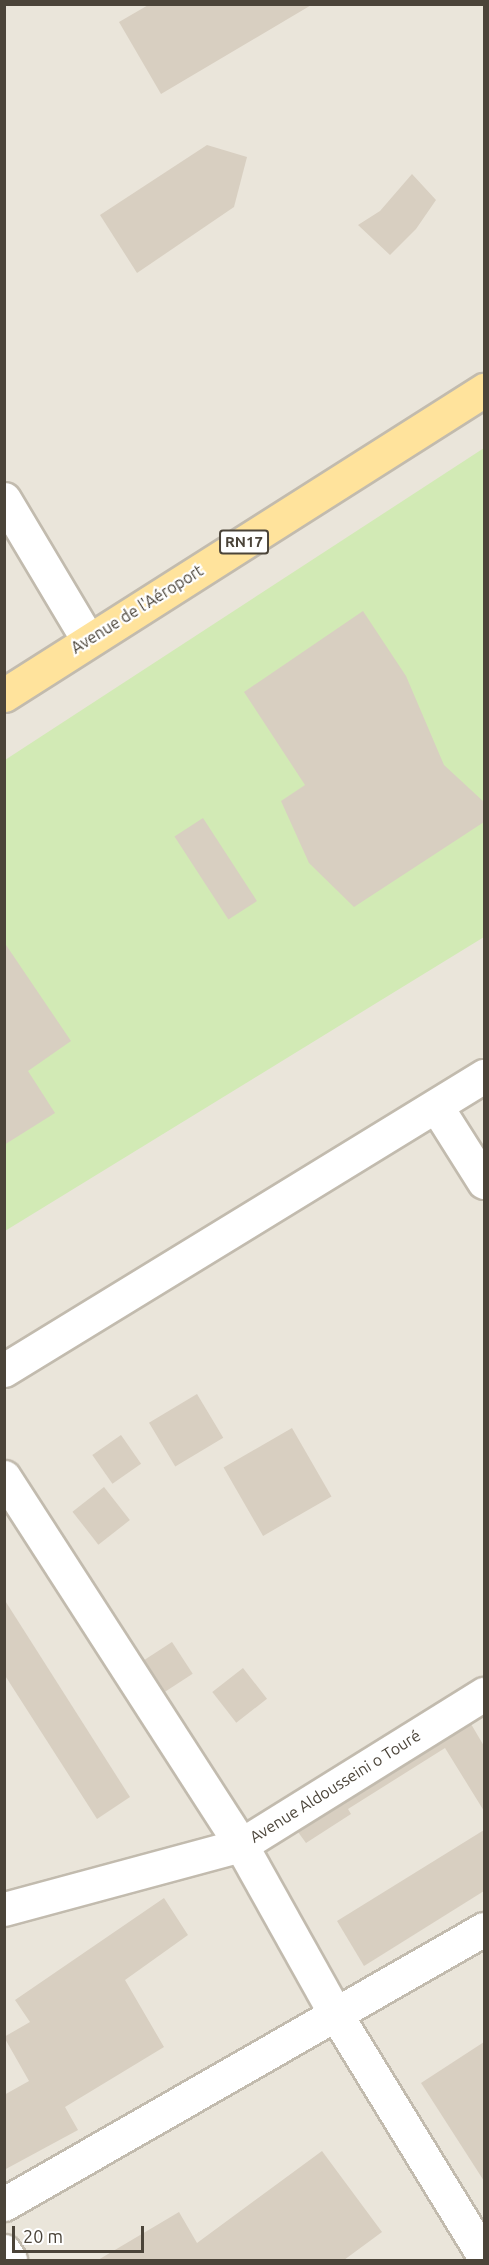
<!DOCTYPE html>
<html>
<head>
<meta charset="utf-8">
<style>
  body { margin:0 }
  #map { position:relative; width:489px; height:2265px; overflow:hidden; background:#f6f3ec; font-family:Ubuntu,sans-serif }
  div>[style] { position:absolute }
  .residential>* { inset:0; background:#eae5da; transform-origin:0 0 }
  .green>* { inset:0; background:#d2eab5 }
  .building>* { inset:0; background:#d8cfc1; transform-origin:0 0 }
  .roads { filter:drop-shadow(2px 0 #c2bbae) drop-shadow(-2px 0 #c2bbae) drop-shadow(0 2px #c2bbae) drop-shadow(0 -2px #c2bbae) }
  .minor>* { height:33px; margin:-16.5px; padding:0 16.5px; transform-origin:16.5px; border-radius:16.5px; background:#fff }
  .major>* { height:33px; margin:-16.5px; padding:0 16.5px; transform-origin:16.5px; border-radius:16.5px; background:#ffe39c }
  span { translate:-50% -50%; white-space:nowrap; text-align:center; line-height:1.15; -webkit-text-stroke:4.5px #fff; paint-order:stroke }
  .shield-label span { padding:2px 4px; background:#fff; border:2px solid; border-radius:4px; -webkit-text-stroke-width:0 }
  .shield-label { font-size:15px; color:#4b4439; font-weight:700 }
  .street-label { font-size:16px; color:#4b4439 }
  .frame { position:absolute; inset:0; border:6px solid #4b4439; pointer-events:none }
  .scale { position:absolute; left:12px; top:2226px; width:132px; height:27px; box-sizing:border-box; border:3px solid #4b4439; border-top:0; padding-left:8px; font-size:18px; line-height:21px; white-space:nowrap; color:#4b4439; -webkit-text-stroke:4px #fff; paint-order:stroke }
</style>
</head>
<body>
<div id="map">
  <div class="residential">
    <i style="left:5px;top:5px;width:479px;height:2255px"></i>
  </div>
  <div class="green">
    <i style="clip-path:polygon(484px 448px,484px 937px,5px 1231px,5px 760px)"></i>
  </div>
  <div class="building">
    <i style="clip-path:polygon(150px 4px,313px 4px,161px 94px,119px 22px)"></i>
    <i style="clip-path:polygon(207px 145px,247px 157px,234px 207px,137px 273px,100px 215px)"></i>
    <i style="clip-path:polygon(412px 174px,436px 200px,416px 229px,390px 255px,358px 225px,380px 211px)"></i>
    <i style="clip-path:polygon(363px 611px,406px 676px,444px 765px,484px 802px,484px 822px,354px 907px,309px 863px,281px 801px,305px 785px,244px 692px)"></i>
    <i style="left:203px;top:818px;width:99px;height:34px;rotate:57deg"></i>
    <i style="clip-path:polygon(4px 942px,71px 1041px,28px 1071px,55px 1113px,4px 1145px)"></i>
    <i style="left:197px;top:1394px;width:51px;height:56px;rotate:59deg"></i>
    <i style="left:292px;top:1428px;width:79px;height:79px;rotate:60deg"></i>
    <i style="left:121px;top:1435px;width:35px;height:35px;rotate:55deg"></i>
    <i style="left:104px;top:1487px;width:42px;height:40px;rotate:52deg"></i>
    <i style="clip-path:polygon(4px 1599px,130px 1797px,97px 1819px,4px 1674px)"></i>
    <i style="left:172px;top:1642px;width:38px;height:33px;rotate:57deg"></i>
    <i style="left:243px;top:1668px;width:39px;height:39px;rotate:52deg"></i>
    <i style="clip-path:polygon(471px 1724px,484px 1746px,484px 1811px,445px 1748px,348px 1809px,351px 1814px,306px 1843px,298px 1832px)"></i>
    <i style="clip-path:polygon(484px 1830px,484px 1891px,364px 1966px,337px 1921px)"></i>
    <i style="clip-path:polygon(164px 1898px,188px 1935px,125px 1980px,164px 2047px,65px 2107px,78px 2130px,4px 2170px,4px 2095px,29px 2081px,4px 2037px,30px 2022px,15px 2000px)"></i>
    <i style="clip-path:polygon(484px 2042px,484px 2181px,421px 2083px)"></i>
    <i style="clip-path:polygon(322px 2151px,382px 2232px,344px 2260px,98px 2260px,179px 2212px,197px 2243px)"></i>
  </div>
  <div class="roads">
    <div class="minor">
      <i style="left:4px;top:499px;width:164px;rotate:59.2deg"></i>
      <i style="left:436px;top:1106px;width:90px;rotate:57.7deg"></i>
      <i style="left:4px;top:1370px;width:563px;rotate:-31.49deg"></i>
      <i style="left:4px;top:1477px;width:438px;rotate:57.2deg"></i>
      <i style="left:241px;top:1845px;width:193px;rotate:60.8deg"></i>
      <i style="left:335px;top:2013px;width:285px;rotate:58.5deg"></i>
      <i style="left:4px;top:1909px;width:245px;rotate:-15.1deg"></i>
      <i style="left:241px;top:1845px;width:286px;rotate:-31.9deg"></i>
      <i style="left:4px;top:2204px;width:553px;rotate:-29.81deg"></i>
      <i style="left:4px;top:2251px;width:11px;rotate:56deg"></i>
    </div>
    <div class="major">
      <i style="left:4px;top:695px;width:569px;rotate:-32.43deg"></i>
    </div>
  </div>
  <div class="shield-label">
    <span style="left:244px;top:542px">RN17</span>
  </div>
  <div class="street-label">
    <span style="left:137px;top:609px;rotate:-32deg">Avenue de l'Aéroport</span>
    <span style="left:335px;top:1786px;rotate:-32deg">Avenue Aldousseini o Touré</span>
  </div>
  <div class="frame"></div>
  <div class="scale">20 m</div>
</div>
</body>
</html>
